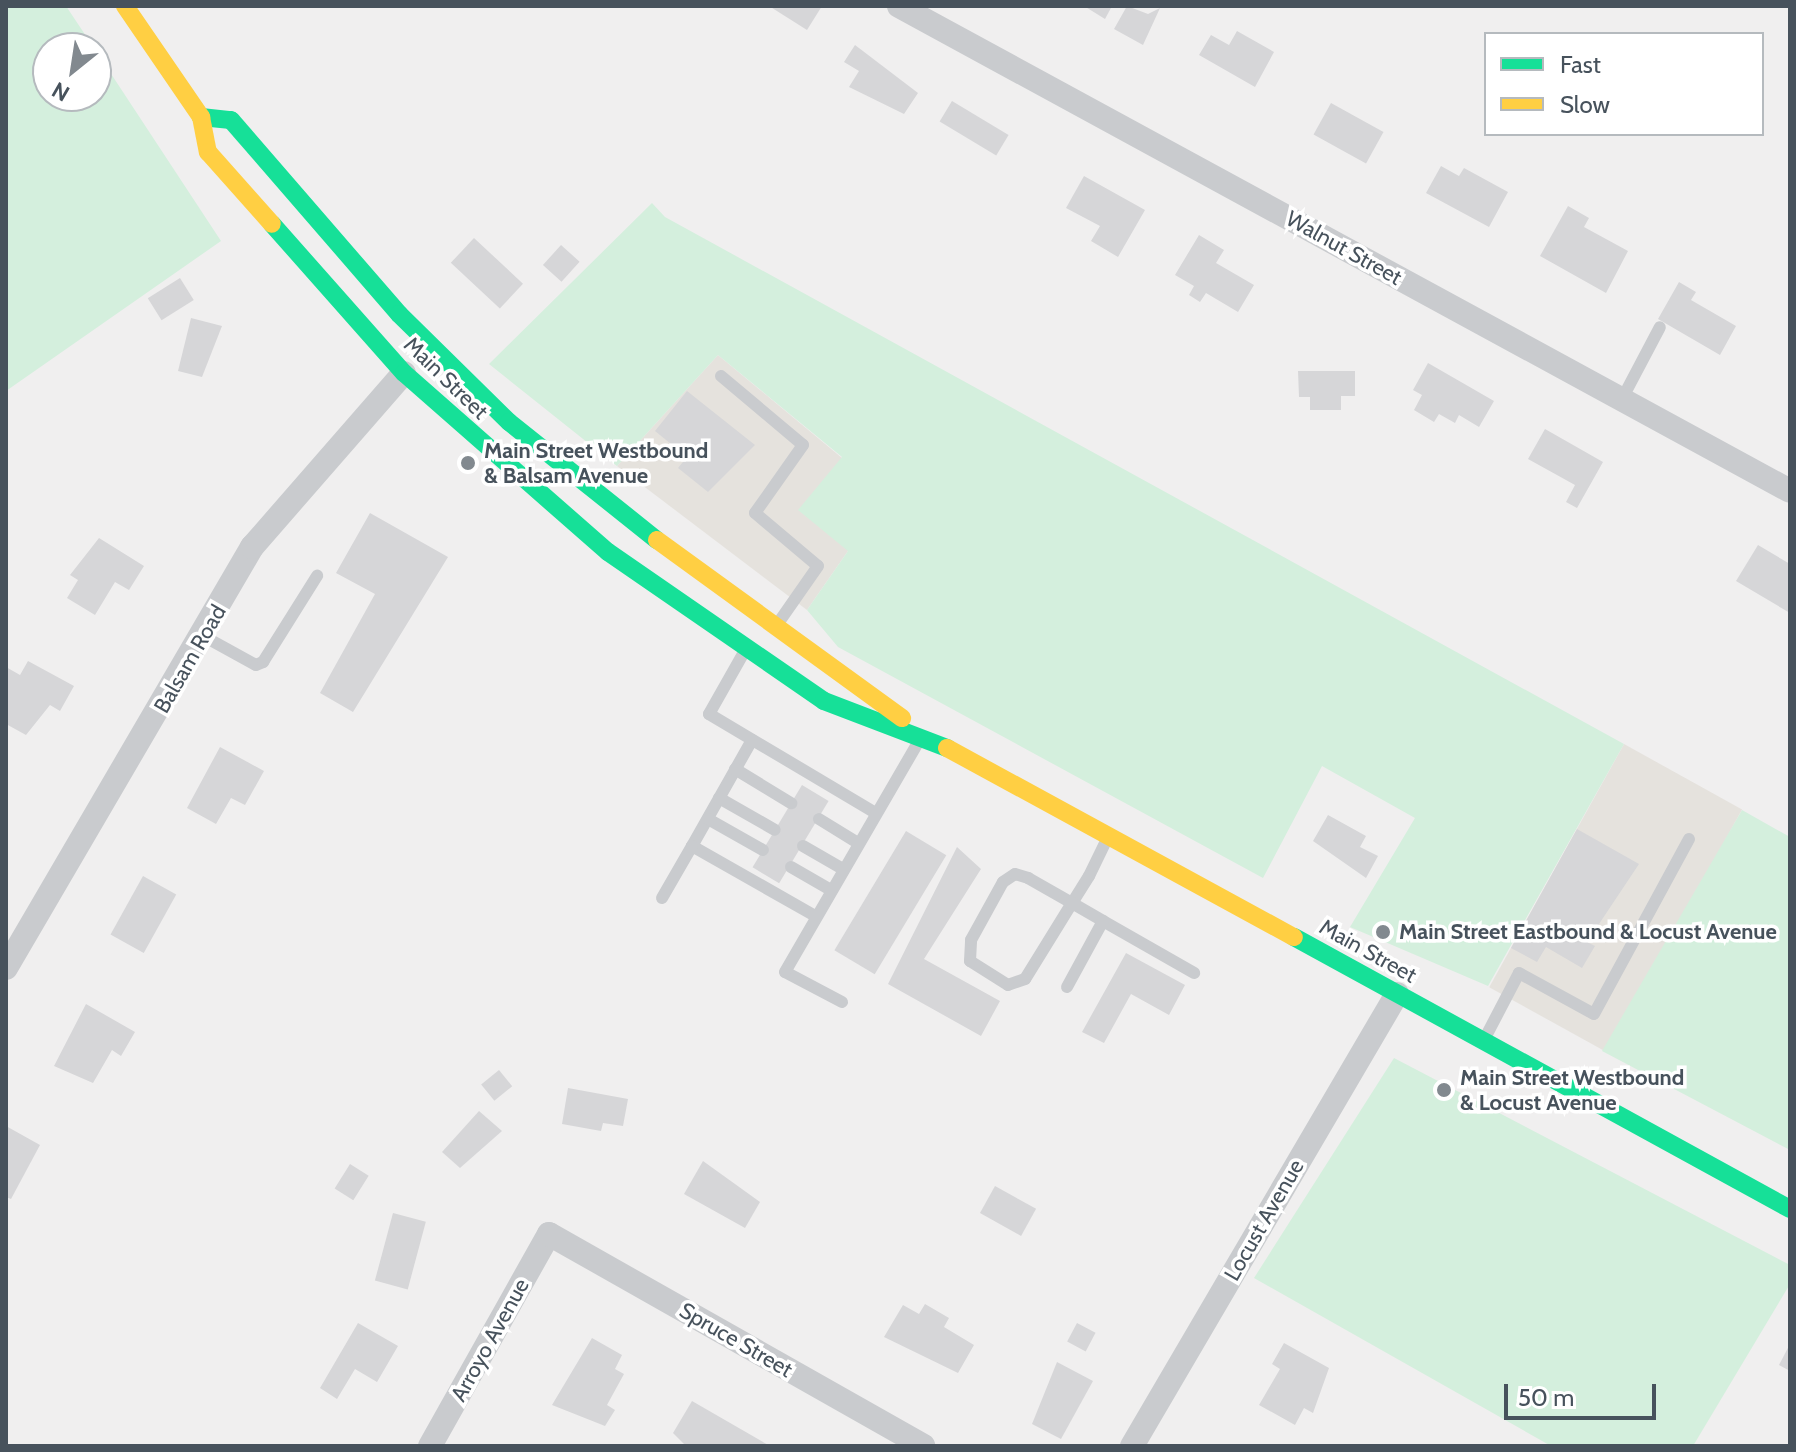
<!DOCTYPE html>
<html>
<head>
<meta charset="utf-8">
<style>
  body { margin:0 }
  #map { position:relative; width:1796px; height:1452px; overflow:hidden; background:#f0efef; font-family:Cabin,sans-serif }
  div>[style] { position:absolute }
  .commercial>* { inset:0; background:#e5e2dd; transform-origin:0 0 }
  .green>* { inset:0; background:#d4efdd }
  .building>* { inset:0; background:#d6d6d8; transform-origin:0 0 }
  .lane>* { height:12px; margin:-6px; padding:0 6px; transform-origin:6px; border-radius:6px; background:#c9cbce }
  .street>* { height:24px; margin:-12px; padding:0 12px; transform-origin:12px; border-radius:12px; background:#c9cbce }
  .fast>* { height:18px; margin:-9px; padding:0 9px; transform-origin:9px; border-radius:9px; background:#16e098 }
  .slow>* { height:18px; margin:-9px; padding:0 9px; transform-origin:9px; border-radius:9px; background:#ffcf43 }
  .dots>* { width:22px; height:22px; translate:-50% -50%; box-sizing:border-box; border:4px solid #fff; border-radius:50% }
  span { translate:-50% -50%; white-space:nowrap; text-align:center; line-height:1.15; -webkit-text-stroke:7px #fff; paint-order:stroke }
  .street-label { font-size:22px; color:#47525c }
  .poi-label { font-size:22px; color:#47525c; font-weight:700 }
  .left { translate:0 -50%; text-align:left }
  .frame { position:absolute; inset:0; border:8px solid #47525c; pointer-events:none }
  .legend { position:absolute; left:1484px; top:32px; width:280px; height:104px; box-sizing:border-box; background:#fff; border:2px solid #b5babe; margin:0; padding:10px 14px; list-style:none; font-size:24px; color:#47525c }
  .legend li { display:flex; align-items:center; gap:16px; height:40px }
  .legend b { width:40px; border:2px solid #b5babe }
  .north { position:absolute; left:32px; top:32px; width:80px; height:80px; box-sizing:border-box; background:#fff; border:2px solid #b5babe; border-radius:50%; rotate:210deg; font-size:22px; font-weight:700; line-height:32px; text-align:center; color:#47525c }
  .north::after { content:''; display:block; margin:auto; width:28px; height:36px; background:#82898f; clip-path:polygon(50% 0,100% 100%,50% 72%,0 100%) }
  .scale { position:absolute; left:1504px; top:1384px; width:152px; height:36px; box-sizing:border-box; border:4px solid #47525c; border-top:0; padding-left:10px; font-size:24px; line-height:28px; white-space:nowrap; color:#47525c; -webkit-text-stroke:6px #fff; paint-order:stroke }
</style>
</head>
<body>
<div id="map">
  <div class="commercial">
    <i style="clip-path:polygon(718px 355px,842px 458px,848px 551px,807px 610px,617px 466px)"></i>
    <i style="left:1624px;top:744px;width:135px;height:278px;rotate:29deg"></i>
  </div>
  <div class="green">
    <i style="clip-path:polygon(6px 6px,66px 6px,94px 48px,48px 48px,48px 96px,96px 96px,96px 51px,221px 241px,6px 391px)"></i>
    <i style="clip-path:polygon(652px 203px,665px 217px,1624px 744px,1488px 986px,1350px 927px,1415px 818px,1322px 766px,1263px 878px,838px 647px,807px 610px,848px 551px,798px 510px,842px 457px,718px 355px,617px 466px,489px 364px)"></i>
    <i style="clip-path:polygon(1742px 810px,1790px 837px,1790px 1150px,1602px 1051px)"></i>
    <i style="clip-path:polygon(1394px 1058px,1790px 1265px,1790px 1284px,1693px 1446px,1551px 1446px,1254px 1278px)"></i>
  </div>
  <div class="building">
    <i style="clip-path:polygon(769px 6px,822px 6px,807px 30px)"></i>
    <i style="clip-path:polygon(1084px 6px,1112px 6px,1105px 19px)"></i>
    <i style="clip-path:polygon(1127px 6px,1148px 14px,1160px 8px,1143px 45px,1114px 29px)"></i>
    <i style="clip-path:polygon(1237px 31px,1274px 52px,1255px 87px,1199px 55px,1211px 35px,1229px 45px)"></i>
    <i style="clip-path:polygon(855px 45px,918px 93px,904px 114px,849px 87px,859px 71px,844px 62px)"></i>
    <i style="left:952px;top:101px;width:66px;height:24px;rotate:31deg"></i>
    <i style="left:1331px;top:103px;width:60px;height:36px;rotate:29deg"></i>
    <i style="clip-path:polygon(1441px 166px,1459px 176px,1464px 168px,1508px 192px,1489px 227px,1426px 193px)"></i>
    <i style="clip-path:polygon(1084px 176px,1145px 210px,1118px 257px,1091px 241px,1100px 226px,1066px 208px)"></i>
    <i style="clip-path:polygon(1568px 206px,1589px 218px,1584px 227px,1628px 251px,1606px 293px,1540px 256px)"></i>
    <i style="clip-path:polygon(1199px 235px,1224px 250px,1216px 263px,1254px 285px,1238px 312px,1206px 293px,1200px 302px,1189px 295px,1194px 286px,1175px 275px)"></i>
    <i style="left:474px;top:238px;width:67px;height:34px;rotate:43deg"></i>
    <i style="left:561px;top:245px;width:25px;height:27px;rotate:42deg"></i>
    <i style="left:180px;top:278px;width:26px;height:38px;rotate:58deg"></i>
    <i style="clip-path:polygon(1679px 282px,1696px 292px,1691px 300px,1736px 326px,1720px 355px,1658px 319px)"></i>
    <i style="clip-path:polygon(191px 318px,222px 326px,202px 377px,178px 371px)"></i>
    <i style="clip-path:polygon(1428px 363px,1494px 401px,1479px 427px,1459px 415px,1455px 423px,1439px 414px,1434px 422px,1414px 410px,1422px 395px,1413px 390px)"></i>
    <i style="clip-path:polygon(1298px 371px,1355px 371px,1355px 396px,1341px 396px,1341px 410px,1310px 410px,1310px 397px,1299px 397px)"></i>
    <i style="clip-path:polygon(687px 391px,755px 445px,708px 492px,678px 468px,687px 457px,655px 431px)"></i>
    <i style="clip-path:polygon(1545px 429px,1603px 462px,1577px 508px,1566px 502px,1575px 485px,1528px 459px)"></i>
    <i style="clip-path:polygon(370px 513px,448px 557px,353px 712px,320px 693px,375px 594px,336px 573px)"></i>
    <i style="clip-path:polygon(99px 538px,144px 566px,129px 590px,115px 582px,95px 615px,67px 598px,78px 580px,70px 575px)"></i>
    <i style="clip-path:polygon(1758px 545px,1790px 564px,1790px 613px,1736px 581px)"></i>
    <i style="clip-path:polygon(28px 661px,74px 686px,60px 711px,50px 705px,26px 735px,6px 724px,6px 667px,20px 675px)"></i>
    <i style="clip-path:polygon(220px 747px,264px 771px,245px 805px,231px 798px,216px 824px,187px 808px)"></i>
    <i style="left:802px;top:785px;width:31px;height:96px;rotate:31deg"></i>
    <i style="clip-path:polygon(1328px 815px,1366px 836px,1360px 847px,1378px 856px,1366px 878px,1313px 841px)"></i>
    <i style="clip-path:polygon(1577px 829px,1639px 864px,1587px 942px,1595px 946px,1582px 968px,1546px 947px,1537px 962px,1511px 948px)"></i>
    <i style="left:906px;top:831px;width:47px;height:139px;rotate:31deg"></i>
    <i style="clip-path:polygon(957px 847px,981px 869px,924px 959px,1000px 1001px,981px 1036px,888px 984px)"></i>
    <i style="left:143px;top:876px;width:38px;height:67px;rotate:29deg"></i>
    <i style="clip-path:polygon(1126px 953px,1185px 985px,1169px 1015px,1131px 994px,1104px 1043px,1082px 1032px)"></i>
    <i style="clip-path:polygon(86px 1004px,135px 1032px,121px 1056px,112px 1050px,93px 1083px,54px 1066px)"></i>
    <i style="left:499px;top:1070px;width:21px;height:23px;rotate:51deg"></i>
    <i style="clip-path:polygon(568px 1088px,628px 1099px,623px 1126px,603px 1123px,601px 1131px,562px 1124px)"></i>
    <i style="clip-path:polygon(479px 1111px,502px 1131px,460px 1168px,442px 1152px)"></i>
    <i style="clip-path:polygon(6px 1126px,40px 1145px,11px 1199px,6px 1197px)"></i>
    <i style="clip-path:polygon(703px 1161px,760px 1202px,745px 1228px,684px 1194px)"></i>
    <i style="left:350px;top:1164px;width:22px;height:29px;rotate:32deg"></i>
    <i style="left:995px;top:1186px;width:47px;height:31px;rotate:29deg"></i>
    <i style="left:393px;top:1213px;width:34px;height:70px;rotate:15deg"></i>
    <i style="clip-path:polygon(925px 1304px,949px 1318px,944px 1327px,974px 1345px,958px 1373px,884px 1337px,903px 1305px,919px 1314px)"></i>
    <i style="clip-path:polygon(358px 1323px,398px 1346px,377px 1382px,355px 1369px,337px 1399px,320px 1388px)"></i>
    <i style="left:1077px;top:1323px;width:21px;height:21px;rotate:28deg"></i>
    <i style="clip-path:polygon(592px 1338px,622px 1355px,615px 1369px,624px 1374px,607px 1405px,615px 1410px,605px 1426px,552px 1405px)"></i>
    <i style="clip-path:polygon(1284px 1343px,1329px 1368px,1313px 1413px,1304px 1408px,1295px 1425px,1259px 1405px,1280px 1369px,1272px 1364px)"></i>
    <i style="clip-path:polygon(1790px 1344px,1790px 1371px,1779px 1365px)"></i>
    <i style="clip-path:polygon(1057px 1362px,1093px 1381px,1061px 1439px,1032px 1424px)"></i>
    <i style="clip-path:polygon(692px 1401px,770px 1446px,686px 1446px,673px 1433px)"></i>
  </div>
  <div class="lane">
    <i style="left:721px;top:376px;width:107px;rotate:40.1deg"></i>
    <i style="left:803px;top:445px;width:83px;rotate:125.2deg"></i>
    <i style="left:755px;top:513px;width:82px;rotate:40.1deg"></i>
    <i style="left:818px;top:566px;width:68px;rotate:124.9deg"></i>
    <i style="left:1622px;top:399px;width:81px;rotate:-62.2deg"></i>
    <i style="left:205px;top:637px;width:58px;rotate:28.8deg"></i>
    <i style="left:256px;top:665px;width:8px;rotate:-23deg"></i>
    <i style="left:263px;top:662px;width:102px;rotate:-57.9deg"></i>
    <i style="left:743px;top:654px;width:69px;rotate:119.5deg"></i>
    <i style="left:709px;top:714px;width:194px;rotate:30.7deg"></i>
    <i style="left:752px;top:740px;width:122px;rotate:119.5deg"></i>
    <i style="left:692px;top:846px;width:142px;rotate:29.6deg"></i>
    <i style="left:735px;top:769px;width:66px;rotate:31.3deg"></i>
    <i style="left:719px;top:798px;width:64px;rotate:29.7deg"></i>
    <i style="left:708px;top:819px;width:63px;rotate:29.4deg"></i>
    <i style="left:819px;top:819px;width:46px;rotate:31.6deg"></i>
    <i style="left:1107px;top:839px;width:41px;rotate:115.9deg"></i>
    <i style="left:1089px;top:876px;width:32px;rotate:122deg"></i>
    <i style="left:1072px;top:903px;width:89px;rotate:121.7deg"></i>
    <i style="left:1025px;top:979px;width:18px;rotate:161deg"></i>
    <i style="left:1008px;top:985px;width:45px;rotate:-147.7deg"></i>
    <i style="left:970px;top:961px;width:21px;rotate:-87deg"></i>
    <i style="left:971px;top:940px;width:66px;rotate:-61.1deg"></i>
    <i style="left:1003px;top:882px;width:14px;rotate:-34deg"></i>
    <i style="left:1015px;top:874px;width:14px;rotate:17deg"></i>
    <i style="left:1028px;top:878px;width:51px;rotate:29.6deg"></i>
    <i style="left:1072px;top:903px;width:36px;rotate:30deg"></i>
    <i style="left:1103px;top:921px;width:105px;rotate:29.7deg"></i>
    <i style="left:803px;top:846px;width:46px;rotate:29.9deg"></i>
    <i style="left:791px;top:867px;width:46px;rotate:29.9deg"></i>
    <i style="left:662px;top:898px;width:60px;rotate:-60deg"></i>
    <i style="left:1067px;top:987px;width:75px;rotate:-61.4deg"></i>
    <i style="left:842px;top:1002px;width:64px;rotate:-152.2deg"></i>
    <i style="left:785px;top:972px;width:272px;rotate:-59.9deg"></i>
    <i style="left:1485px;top:1038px;width:73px;rotate:-62.4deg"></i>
    <i style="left:1519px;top:973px;width:85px;rotate:28.7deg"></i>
    <i style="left:1594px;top:1014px;width:199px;rotate:-61.5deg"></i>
  </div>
  <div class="street">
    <i style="left:899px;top:6px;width:1014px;rotate:28.56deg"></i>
    <i style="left:6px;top:968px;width:488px;rotate:-59.7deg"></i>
    <i style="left:252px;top:547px;width:231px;rotate:-48.9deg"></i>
    <i style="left:430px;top:1446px;width:243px;rotate:-60.7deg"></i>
    <i style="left:549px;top:1234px;width:430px;rotate:29.5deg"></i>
    <i style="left:1132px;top:1446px;width:524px;rotate:-59.62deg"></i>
  </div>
  <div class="fast">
    <i style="left:201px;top:117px;width:30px;rotate:6deg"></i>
    <i style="left:231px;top:120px;width:257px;rotate:49.1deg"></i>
    <i style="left:399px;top:314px;width:154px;rotate:44.5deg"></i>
    <i style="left:509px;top:422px;width:189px;rotate:38.6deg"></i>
    <i style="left:272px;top:224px;width:199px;rotate:48.5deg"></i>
    <i style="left:404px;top:373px;width:271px;rotate:41.3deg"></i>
    <i style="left:608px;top:552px;width:262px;rotate:34.6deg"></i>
    <i style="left:824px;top:701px;width:132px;rotate:20.9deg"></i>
    <i style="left:1294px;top:937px;width:566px;rotate:28.74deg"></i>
  </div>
  <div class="slow">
    <i style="left:125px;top:6px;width:135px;rotate:55.6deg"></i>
    <i style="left:201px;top:117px;width:36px;rotate:79deg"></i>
    <i style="left:208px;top:152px;width:96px;rotate:48.4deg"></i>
    <i style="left:657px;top:540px;width:303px;rotate:36deg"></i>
    <i style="left:947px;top:748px;width:395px;rotate:28.6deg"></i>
  </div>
  <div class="dots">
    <i style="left:468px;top:463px;background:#82898f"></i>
    <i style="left:1383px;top:932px;background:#82898f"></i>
    <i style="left:1444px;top:1090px;background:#82898f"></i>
  </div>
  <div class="street-label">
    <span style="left:1344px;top:248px;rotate:29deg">Walnut Street</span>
    <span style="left:446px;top:378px;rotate:44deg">Main Street</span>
    <span style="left:190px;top:659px;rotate:-60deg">Balsam Road</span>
    <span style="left:1368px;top:951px;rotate:29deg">Main Street</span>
    <span style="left:1264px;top:1220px;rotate:-60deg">Locust Avenue</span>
    <span style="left:490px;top:1340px;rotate:-61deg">Arroyo Avenue</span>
    <span style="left:736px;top:1340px;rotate:30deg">Spruce Street</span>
  </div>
  <div class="poi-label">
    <span class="left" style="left:484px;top:463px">Main Street Westbound<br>&amp; Balsam Avenue</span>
    <span class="left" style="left:1399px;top:932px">Main Street Eastbound &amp; Locust Avenue</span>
    <span class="left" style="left:1460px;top:1090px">Main Street Westbound<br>&amp; Locust Avenue</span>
  </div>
  <div class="frame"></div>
  <ul class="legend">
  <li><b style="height:10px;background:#16e098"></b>Fast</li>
  <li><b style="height:10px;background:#ffcf43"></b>Slow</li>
  </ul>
  <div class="north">N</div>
  <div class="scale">50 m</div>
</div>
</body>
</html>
